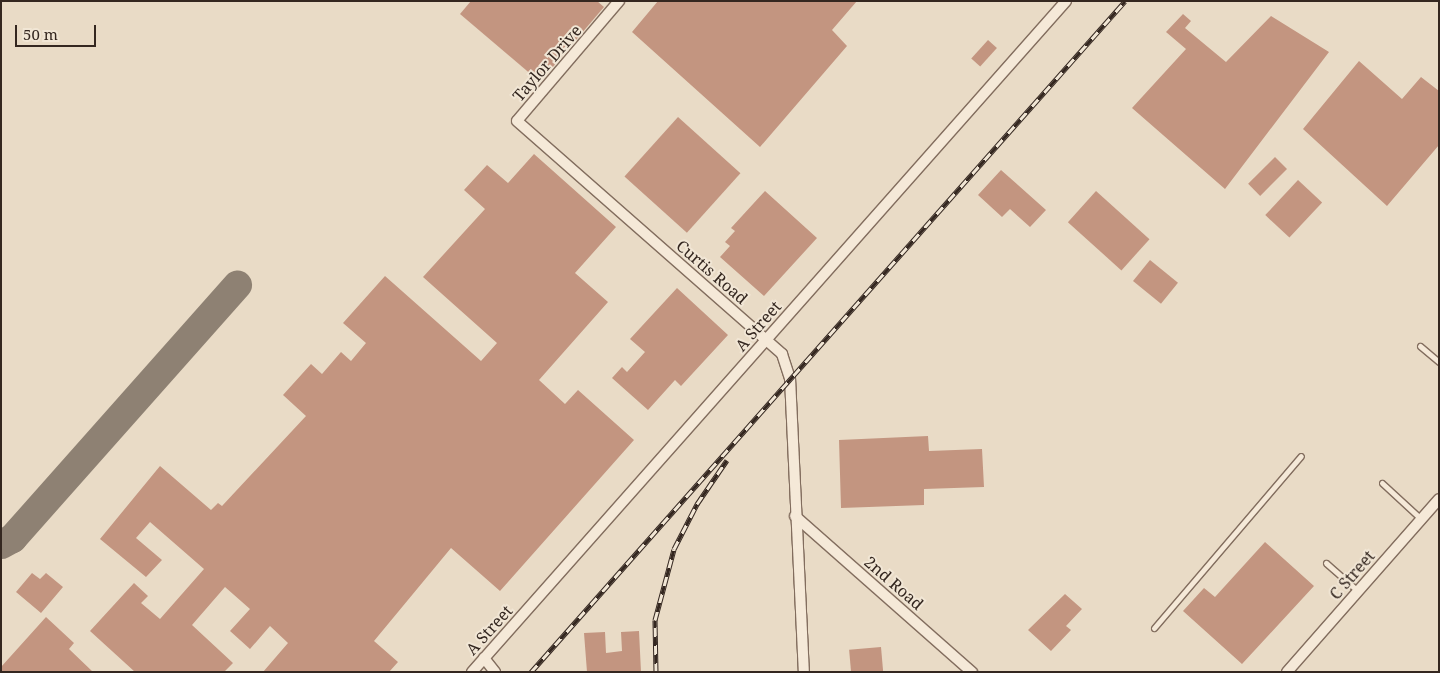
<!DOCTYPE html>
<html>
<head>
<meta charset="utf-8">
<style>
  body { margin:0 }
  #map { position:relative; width:1440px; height:673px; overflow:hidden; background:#e9dbc6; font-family:"Noto Serif",serif }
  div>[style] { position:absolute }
  .taxiway>* { height:29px; margin:-14.5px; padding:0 14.5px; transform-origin:14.5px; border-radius:14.5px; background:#8e8173 }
  .building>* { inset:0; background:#c39580; transform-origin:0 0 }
  .roads { filter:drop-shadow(1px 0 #826d5e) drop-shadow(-1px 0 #826d5e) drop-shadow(0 1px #826d5e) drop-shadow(0 -1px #826d5e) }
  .service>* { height:5px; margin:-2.5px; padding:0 2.5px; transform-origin:2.5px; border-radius:2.5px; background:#f5e9d8 }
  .minor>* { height:10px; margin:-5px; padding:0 5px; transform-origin:5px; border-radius:5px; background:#f5e9d8 }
  .rail>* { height:5px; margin-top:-2.5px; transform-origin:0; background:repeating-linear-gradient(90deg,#f1e6d5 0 9px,#342720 0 18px); box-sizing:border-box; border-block:1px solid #342720 }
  span { translate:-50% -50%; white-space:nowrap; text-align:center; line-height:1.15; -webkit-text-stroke:4px #f1e6d5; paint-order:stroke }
  .street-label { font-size:16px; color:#342720 }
  .frame { position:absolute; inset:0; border:2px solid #342720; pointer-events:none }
  .scale { position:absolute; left:15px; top:25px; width:81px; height:22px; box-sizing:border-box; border:2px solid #342720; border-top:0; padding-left:6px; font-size:15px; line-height:18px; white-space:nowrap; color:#342720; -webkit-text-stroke:4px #f1e6d5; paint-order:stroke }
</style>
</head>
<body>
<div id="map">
  <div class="taxiway">
    <i style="left:1px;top:544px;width:13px;rotate:-29deg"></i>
    <i style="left:12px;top:538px;width:339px;rotate:-48.4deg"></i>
  </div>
  <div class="building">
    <i style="clip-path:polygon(471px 1px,597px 1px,604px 7px,540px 82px,460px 14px)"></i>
    <i style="clip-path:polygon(658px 1px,857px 1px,832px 30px,847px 46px,760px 147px,632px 32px)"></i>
    <i style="clip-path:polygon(1183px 14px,1191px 21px,1185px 28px,1226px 62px,1271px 16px,1329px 52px,1225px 189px,1132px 108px,1186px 49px,1166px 32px)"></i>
    <i style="left:988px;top:40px;width:12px;height:25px;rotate:42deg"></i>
    <i style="clip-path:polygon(1359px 61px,1402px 99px,1421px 77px,1439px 91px,1439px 145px,1387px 206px,1303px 129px)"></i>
    <i style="left:678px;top:117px;width:84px;height:80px;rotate:42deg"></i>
    <i style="clip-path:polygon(534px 154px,616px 227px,575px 273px,608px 302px,539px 380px,565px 404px,578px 390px,634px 440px,500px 591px,451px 548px,374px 641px,398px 662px,389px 672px,263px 672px,288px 643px,270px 626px,250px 649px,230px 631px,250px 609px,225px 587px,192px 625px,233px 663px,224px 672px,135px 672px,90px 631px,134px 583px,148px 596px,141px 603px,160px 619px,204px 569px,150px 522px,136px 538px,162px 560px,146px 577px,100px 539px,160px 466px,211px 510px,218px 503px,222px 506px,306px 416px,283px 395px,311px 364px,322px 374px,341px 352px,351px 361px,366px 343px,343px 323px,385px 276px,481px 361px,497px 343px,423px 277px,485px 209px,464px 190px,487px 165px,508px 183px)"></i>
    <i style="left:1275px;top:157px;width:17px;height:38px;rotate:45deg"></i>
    <i style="clip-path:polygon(1001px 170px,1046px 210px,1030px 227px,1010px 209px,1002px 217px,978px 195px)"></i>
    <i style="left:1298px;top:180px;width:33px;height:48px;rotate:43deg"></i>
    <i style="clip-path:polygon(765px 191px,817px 238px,764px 296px,720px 257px,730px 246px,725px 242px,735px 231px,731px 228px)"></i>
    <i style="left:1096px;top:191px;width:72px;height:42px;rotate:42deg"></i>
    <i style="left:1150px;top:260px;width:36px;height:27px;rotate:39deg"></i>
    <i style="clip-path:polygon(677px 288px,728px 335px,681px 386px,675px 380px,648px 410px,612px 378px,622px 367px,627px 372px,645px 352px,630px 339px)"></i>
    <i style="clip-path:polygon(928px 436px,929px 451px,982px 449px,984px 487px,924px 489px,924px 505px,841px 508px,839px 440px)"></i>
    <i style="clip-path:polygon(1265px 542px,1314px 586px,1242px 664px,1183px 611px,1204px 588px,1215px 597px)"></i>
    <i style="clip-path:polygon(32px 573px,40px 579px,46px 573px,63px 587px,41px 613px,16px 592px)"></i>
    <i style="clip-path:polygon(1065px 594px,1082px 609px,1066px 626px,1071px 630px,1051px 651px,1028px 630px)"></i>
    <i style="clip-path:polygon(46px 617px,74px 643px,69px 649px,93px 672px,1px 672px,1px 667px)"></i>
    <i style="clip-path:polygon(639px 631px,641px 672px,587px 672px,584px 633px,605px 632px,606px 653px,622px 651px,621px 632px)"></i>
    <i style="left:881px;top:647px;width:25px;height:32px;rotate:85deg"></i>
  </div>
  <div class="roads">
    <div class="service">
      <i style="left:1420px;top:346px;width:25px;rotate:40deg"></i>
      <i style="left:1382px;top:483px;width:53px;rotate:42.7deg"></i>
      <i style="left:1326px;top:563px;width:43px;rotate:41.2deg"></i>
      <i style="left:1154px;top:628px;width:226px;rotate:-49.5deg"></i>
    </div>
    <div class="minor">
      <i style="left:619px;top:1px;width:157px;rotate:130.4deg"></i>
      <i style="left:517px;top:121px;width:353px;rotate:41.3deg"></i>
      <i style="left:782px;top:354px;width:25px;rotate:72deg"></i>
      <i style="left:790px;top:378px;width:294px;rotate:87.3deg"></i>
      <i style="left:795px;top:516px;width:236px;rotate:41.4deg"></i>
      <i style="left:484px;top:658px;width:18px;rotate:52deg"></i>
      <i style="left:472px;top:672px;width:896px;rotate:-48.48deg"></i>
      <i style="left:1287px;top:672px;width:230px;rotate:-48.7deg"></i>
    </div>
  </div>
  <div class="rail">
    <i style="left:531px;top:672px;width:896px;rotate:-48.48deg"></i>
    <i style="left:656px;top:672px;width:52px;rotate:-91.1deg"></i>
    <i style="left:655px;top:620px;width:73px;rotate:-75deg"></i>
    <i style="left:674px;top:549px;width:51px;rotate:-62.9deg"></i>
    <i style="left:697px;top:504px;width:53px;rotate:-55.7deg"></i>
  </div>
  <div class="street-label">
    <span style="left:547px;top:63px;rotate:-49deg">Taylor Drive</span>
    <span style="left:712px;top:272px;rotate:41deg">Curtis Road</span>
    <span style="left:758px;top:326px;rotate:-49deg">A Street</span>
    <span style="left:1352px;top:575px;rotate:-49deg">C Street</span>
    <span style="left:894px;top:583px;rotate:41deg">2nd Road</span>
    <span style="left:489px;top:630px;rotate:-48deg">A Street</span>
  </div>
  <div class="frame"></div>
  <div class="scale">50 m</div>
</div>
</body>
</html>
